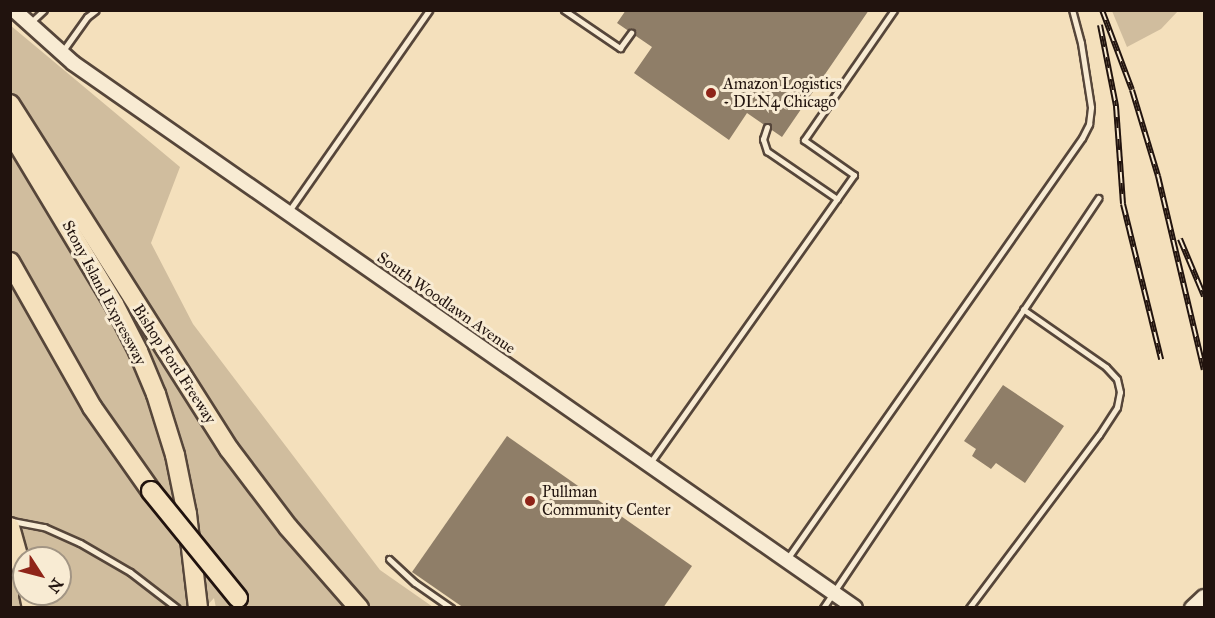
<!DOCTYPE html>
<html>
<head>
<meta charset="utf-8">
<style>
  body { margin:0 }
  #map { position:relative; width:1215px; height:618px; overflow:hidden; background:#f4e0bc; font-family:"IM FELL Great Primer",serif }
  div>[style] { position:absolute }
  .green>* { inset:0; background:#d0bd9e }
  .building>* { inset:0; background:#8f7e68 }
  .roads { filter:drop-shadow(2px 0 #56463a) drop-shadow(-2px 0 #56463a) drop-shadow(0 2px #56463a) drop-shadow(0 -2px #56463a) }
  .lane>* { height:5px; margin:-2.5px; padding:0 2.5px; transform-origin:2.5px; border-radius:2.5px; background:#f8ebd3 }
  .secondary>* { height:14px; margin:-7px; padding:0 7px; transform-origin:7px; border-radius:7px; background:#f8ebd3 }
  .highway>* { height:18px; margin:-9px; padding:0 9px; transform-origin:9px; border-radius:9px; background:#f4e0bc }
  .rail>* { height:6px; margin-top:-3px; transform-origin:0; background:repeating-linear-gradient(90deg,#f8ebd3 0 11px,#21130e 0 22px); box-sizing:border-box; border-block:2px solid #21130e }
  .bridges { filter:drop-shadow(2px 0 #21130e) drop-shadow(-2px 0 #21130e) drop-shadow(0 2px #21130e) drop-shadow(0 -2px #21130e) }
  .highway-bridge>* { height:18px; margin:-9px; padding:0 9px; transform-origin:9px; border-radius:9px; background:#f4e0bc }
  .dots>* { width:16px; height:16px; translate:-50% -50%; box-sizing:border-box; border:3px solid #f8ebd3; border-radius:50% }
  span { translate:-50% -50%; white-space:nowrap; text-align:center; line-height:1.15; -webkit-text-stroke:6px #f8ebd3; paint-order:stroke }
  .poi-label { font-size:16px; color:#21130e }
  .left { translate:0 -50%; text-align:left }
  .street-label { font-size:16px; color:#21130e }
  .frame { position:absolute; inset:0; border:12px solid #21130e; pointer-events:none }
  .north { position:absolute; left:12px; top:546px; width:60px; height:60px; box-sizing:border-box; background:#f8ebd3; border:2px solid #a29584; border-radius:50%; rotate:126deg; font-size:16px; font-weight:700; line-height:24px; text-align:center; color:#21130e }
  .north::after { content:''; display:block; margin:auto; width:21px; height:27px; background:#8f2418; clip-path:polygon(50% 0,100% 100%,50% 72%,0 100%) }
</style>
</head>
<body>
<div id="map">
  <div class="green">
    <i style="clip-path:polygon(1112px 11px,1178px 11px,1161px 29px,1127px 47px)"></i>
    <i style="clip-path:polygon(evenodd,10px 25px,180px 167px,151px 243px,193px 324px,380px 570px,433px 607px,216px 608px,214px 598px,205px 608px,11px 607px,10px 25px,24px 558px,60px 558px,60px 594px,24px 594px,24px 558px)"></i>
  </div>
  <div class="building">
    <i style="clip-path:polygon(626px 10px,869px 10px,782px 137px,747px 113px,729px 140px,634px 73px,652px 47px,617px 23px)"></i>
    <i style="clip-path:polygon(1003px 385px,1064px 426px,1025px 483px,996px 463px,991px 469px,972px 456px,976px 449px,964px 441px)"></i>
    <i style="clip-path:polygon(507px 436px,692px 566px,663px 608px,464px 608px,412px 572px)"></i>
  </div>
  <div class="roads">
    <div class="lane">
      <i style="left:564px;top:10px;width:68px;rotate:34.2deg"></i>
      <i style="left:620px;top:48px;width:19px;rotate:-54deg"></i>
      <i style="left:30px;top:23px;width:19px;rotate:-43deg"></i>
      <i style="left:62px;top:52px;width:43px;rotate:-54.5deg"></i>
      <i style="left:87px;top:17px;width:11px;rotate:-38deg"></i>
      <i style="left:767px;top:127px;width:13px;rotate:108deg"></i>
      <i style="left:763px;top:139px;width:13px;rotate:72deg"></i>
      <i style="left:767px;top:151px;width:85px;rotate:34.4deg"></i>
      <i style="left:289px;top:211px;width:245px;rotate:-55.1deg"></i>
      <i style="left:650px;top:463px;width:353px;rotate:-54.7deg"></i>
      <i style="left:854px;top:175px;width:61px;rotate:-145deg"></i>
      <i style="left:804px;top:140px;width:158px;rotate:-55.3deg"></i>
      <i style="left:12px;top:521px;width:33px;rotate:11deg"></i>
      <i style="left:44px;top:527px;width:39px;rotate:24deg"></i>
      <i style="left:80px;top:543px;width:58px;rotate:30.1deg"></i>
      <i style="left:130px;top:572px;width:59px;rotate:37.5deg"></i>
      <i style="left:389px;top:559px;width:35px;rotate:43deg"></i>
      <i style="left:415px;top:583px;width:44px;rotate:34.8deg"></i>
      <i style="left:787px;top:559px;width:514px;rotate:-54.98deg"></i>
      <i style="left:1082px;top:138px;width:16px;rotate:-63deg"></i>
      <i style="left:1089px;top:124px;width:17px;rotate:-83deg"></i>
      <i style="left:1091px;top:107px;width:65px;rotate:-98.9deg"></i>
      <i style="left:1081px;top:43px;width:34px;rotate:-105deg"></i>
      <i style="left:823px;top:608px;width:494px;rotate:-56.1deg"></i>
      <i style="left:969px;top:608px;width:216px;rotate:-53.1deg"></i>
      <i style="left:1099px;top:435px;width:33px;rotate:-57deg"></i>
      <i style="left:1117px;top:407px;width:15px;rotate:-79deg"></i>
      <i style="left:1120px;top:392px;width:13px;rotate:-103deg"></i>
      <i style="left:1117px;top:379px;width:16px;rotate:-133deg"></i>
      <i style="left:1106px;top:367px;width:101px;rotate:-145.1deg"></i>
    </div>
    <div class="secondary">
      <i style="left:14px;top:10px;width:79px;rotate:41.9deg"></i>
      <i style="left:73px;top:63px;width:953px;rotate:34.87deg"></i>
      <i style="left:1192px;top:608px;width:16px;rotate:-43deg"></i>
    </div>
    <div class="highway">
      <i style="left:10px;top:104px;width:409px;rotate:57.6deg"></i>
      <i style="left:229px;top:449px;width:98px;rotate:52.9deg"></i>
      <i style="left:288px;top:527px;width:108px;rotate:48.8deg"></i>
      <i style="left:10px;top:131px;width:202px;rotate:59deg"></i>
      <i style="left:114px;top:304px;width:53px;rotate:62.9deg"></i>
      <i style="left:138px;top:351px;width:47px;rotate:67.3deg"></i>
      <i style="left:156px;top:394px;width:64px;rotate:72.7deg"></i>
      <i style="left:175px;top:455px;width:60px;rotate:78.5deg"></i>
      <i style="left:187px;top:514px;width:95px;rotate:83.3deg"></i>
      <i style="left:10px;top:262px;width:167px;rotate:60.5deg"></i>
      <i style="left:92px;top:407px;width:103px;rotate:54.9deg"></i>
      <i style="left:10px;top:527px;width:52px;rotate:74.4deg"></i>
      <i style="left:29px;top:594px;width:14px;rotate:78deg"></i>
    </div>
  </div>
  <div class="rail">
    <i style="left:1102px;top:10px;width:85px;rotate:69.4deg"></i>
    <i style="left:1132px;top:90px;width:90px;rotate:73.2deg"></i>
    <i style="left:1158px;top:176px;width:199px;rotate:76.7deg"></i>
    <i style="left:1100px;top:25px;width:83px;rotate:78.8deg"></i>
    <i style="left:1116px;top:106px;width:98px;rotate:85.9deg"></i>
    <i style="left:1123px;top:204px;width:160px;rotate:76.2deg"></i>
    <i style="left:1180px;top:239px;width:62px;rotate:67.2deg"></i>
  </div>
  <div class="bridges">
    <div class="highway-bridge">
      <i style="left:151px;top:491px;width:138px;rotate:50.9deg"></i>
    </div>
  </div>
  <div class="dots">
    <i style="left:711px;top:93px;background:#8f2418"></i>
    <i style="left:530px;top:501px;background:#8f2418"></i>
  </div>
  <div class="poi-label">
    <span class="left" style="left:723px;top:93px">Amazon Logistics<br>- DLN4 Chicago</span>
    <span class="left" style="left:542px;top:501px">Pullman<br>Community Center</span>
  </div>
  <div class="street-label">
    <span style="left:104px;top:293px;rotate:62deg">Stony Island Expressway</span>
    <span style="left:446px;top:303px;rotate:35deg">South Woodlawn Avenue</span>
    <span style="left:174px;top:364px;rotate:57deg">Bishop Ford Freeway</span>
  </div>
  <div class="frame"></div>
  <div class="north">N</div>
</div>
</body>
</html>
